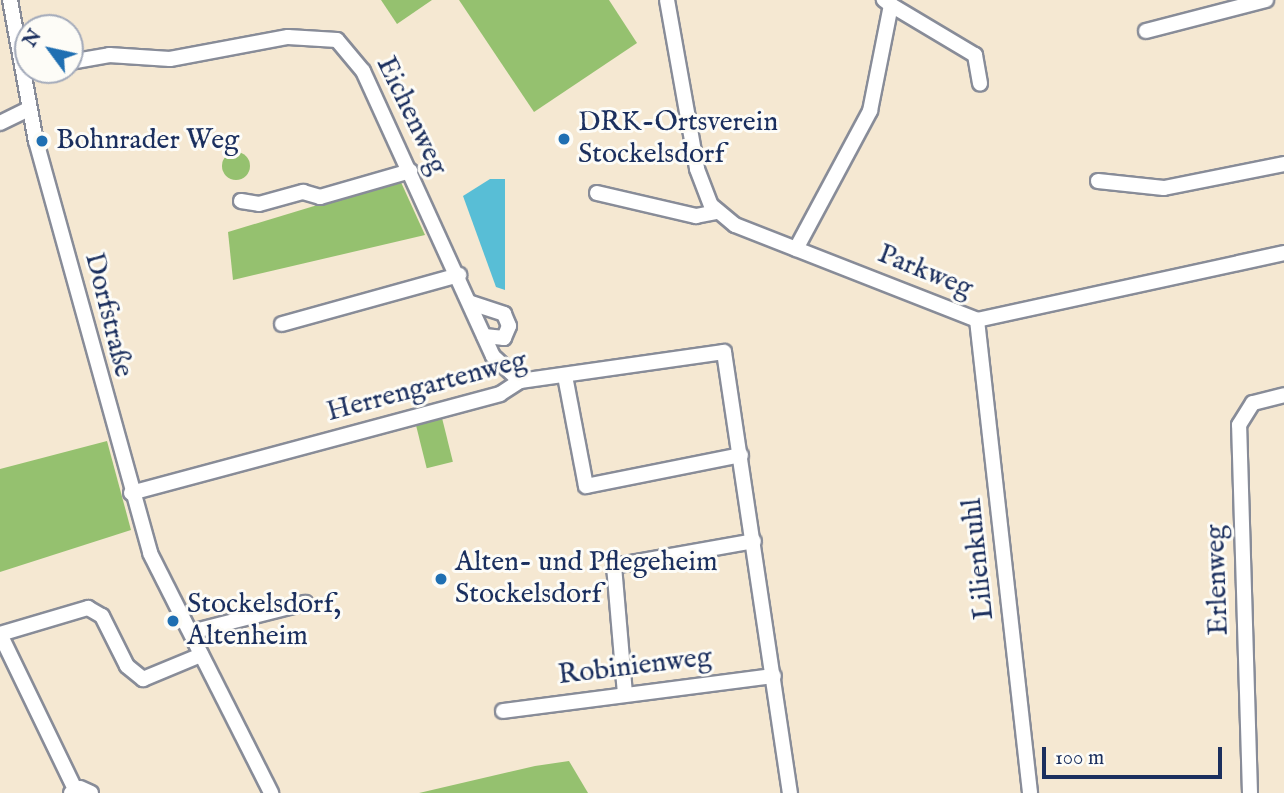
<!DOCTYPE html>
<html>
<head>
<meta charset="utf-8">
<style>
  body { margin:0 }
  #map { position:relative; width:1284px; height:793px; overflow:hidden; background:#f5e8d2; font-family:"IM FELL English",serif }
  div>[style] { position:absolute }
  .green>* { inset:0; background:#95c16f; transform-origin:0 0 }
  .round { border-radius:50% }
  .water>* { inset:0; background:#58bed6 }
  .roads { filter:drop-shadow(2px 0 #888c98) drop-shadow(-2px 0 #888c98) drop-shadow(0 2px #888c98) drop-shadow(0 -2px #888c98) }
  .minor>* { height:14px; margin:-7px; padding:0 7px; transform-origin:7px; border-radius:7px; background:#fff }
  .dots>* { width:19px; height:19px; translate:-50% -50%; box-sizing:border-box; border:4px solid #fdfcf7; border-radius:50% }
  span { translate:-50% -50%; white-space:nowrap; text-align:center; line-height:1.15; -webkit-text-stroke:6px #fdfcf7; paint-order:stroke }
  .street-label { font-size:28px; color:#1b2f5e }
  .poi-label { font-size:28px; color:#1b2f5e }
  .left { translate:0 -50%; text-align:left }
  .north { position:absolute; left:14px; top:14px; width:70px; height:70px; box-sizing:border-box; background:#fdfcf7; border:2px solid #a3aaba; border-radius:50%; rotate:303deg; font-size:19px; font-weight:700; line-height:28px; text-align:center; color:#1b2f5e }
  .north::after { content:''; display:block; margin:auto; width:24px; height:32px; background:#1f6fb2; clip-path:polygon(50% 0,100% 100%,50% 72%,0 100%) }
  .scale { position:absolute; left:1042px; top:747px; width:180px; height:32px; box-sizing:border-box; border:4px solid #1b2f5e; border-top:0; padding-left:9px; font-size:21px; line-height:24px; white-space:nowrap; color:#1b2f5e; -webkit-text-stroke:5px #fdfcf7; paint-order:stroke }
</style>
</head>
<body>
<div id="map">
  <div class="green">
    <i style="clip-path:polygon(381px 0,432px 0,397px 24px)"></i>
    <i style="clip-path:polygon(459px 0,609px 0,637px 43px,534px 112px)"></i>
    <i class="round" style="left:222px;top:152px;width:28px;height:28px"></i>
    <i style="clip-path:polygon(400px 180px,425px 235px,233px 280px,228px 232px)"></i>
    <i style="left:442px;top:418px;width:45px;height:27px;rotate:76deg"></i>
    <i style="clip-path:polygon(107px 441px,131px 530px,0 572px,0 469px)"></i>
    <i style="clip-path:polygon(569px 761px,588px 793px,419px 793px,535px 766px)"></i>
  </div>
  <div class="water">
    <i style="clip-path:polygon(490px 179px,505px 179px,505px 290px,496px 287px,463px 196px)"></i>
  </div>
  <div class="roads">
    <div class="minor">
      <i style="left:10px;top:0;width:143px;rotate:79.6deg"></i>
      <i style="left:36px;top:141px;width:427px;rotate:74.5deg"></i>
      <i style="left:150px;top:553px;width:269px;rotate:63.2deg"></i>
      <i style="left:667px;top:0;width:172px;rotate:79.9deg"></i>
      <i style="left:697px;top:169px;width:39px;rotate:69deg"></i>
      <i style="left:711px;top:205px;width:31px;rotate:40deg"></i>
      <i style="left:735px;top:225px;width:260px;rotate:21.4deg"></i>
      <i style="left:977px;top:320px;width:314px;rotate:-12.3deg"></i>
      <i style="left:891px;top:5px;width:98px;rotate:30.8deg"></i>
      <i style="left:975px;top:55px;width:29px;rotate:80deg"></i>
      <i style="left:1146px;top:31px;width:124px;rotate:-14.5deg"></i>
      <i style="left:70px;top:62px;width:40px;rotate:-10deg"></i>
      <i style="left:109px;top:55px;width:61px;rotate:3.8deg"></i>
      <i style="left:170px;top:59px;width:120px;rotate:-10.6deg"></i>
      <i style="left:288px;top:37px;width:49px;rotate:3.5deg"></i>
      <i style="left:337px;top:40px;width:40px;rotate:50deg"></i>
      <i style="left:363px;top:71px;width:313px;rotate:65.5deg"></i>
      <i style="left:493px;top:356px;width:37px;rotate:43deg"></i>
      <i style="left:0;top:123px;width:32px;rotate:-26deg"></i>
      <i style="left:1098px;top:181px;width:66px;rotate:6.1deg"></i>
      <i style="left:1164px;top:188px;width:122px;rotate:-11.3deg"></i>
      <i style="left:597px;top:193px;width:102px;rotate:13.1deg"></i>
      <i style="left:696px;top:216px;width:20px;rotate:-11deg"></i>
      <i style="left:241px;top:201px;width:18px;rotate:9deg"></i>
      <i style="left:259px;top:204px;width:46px;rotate:-15.3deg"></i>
      <i style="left:303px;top:192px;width:18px;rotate:16deg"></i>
      <i style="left:320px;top:197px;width:94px;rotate:-16.1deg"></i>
      <i style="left:796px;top:249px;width:157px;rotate:-61.8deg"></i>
      <i style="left:870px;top:111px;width:108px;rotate:-78.8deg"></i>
      <i style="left:891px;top:5px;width:9px;rotate:-144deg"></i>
      <i style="left:471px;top:303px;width:35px;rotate:18deg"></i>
      <i style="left:504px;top:314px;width:13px;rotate:67deg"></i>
      <i style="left:509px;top:326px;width:13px;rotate:113deg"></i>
      <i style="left:504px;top:338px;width:20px;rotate:-174deg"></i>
      <i style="left:977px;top:320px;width:476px;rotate:83.6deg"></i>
      <i style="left:282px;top:324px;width:184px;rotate:-15.5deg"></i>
      <i style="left:565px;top:376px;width:112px;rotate:79.2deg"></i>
      <i style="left:586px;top:486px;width:158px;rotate:-11.3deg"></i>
      <i style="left:131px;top:493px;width:382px;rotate:-15deg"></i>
      <i style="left:500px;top:394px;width:24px;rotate:-33deg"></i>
      <i style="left:520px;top:381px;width:206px;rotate:-8.1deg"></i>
      <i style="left:724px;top:352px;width:446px;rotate:81.5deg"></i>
      <i style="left:191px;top:632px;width:118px;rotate:-14.3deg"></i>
      <i style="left:0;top:634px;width:92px;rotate:-16.5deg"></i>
      <i style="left:88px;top:608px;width:16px;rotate:30deg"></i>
      <i style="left:102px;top:616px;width:56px;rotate:63.4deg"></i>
      <i style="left:127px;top:666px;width:21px;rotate:39deg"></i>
      <i style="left:143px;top:679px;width:63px;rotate:-22.5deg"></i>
      <i style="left:0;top:634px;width:172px;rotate:64.2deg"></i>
      <i style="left:625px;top:694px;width:128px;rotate:-94.9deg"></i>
      <i style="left:614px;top:566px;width:142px;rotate:-10.1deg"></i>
      <i style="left:503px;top:711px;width:273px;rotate:-7.4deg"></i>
      <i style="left:71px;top:793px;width:10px;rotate:-29deg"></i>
      <i style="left:80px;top:788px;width:12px;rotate:24deg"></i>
      <i style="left:1250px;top:793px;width:368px;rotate:-91.7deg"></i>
      <i style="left:1239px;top:425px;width:26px;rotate:-58deg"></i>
      <i style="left:1253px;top:403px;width:32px;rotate:-14deg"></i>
    </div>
  </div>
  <div class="dots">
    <i style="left:564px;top:139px;background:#1f6fb2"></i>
    <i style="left:42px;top:141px;background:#1f6fb2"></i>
    <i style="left:441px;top:579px;background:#1f6fb2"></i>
    <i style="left:173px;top:621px;background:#1f6fb2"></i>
  </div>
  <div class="street-label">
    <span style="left:411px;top:116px;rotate:64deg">Eichenweg</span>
    <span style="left:925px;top:272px;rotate:22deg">Parkweg</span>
    <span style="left:108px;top:315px;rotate:76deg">Dorfstraße</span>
    <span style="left:427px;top:387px;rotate:-15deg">Herrengartenweg</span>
    <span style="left:979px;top:559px;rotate:-96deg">Lilienkuhl</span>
    <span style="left:1218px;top:580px;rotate:-92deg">Erlenweg</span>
    <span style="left:635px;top:667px;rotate:-7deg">Robinienweg</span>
  </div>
  <div class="poi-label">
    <span class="left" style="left:578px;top:139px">DRK-Ortsverein<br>Stockelsdorf</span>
    <span class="left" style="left:56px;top:141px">Bohnrader Weg</span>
    <span class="left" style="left:455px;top:579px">Alten- und Pflegeheim<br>Stockelsdorf</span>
    <span class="left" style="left:187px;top:621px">Stockelsdorf,<br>Altenheim</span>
  </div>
  <div class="north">N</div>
  <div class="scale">100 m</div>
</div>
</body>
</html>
